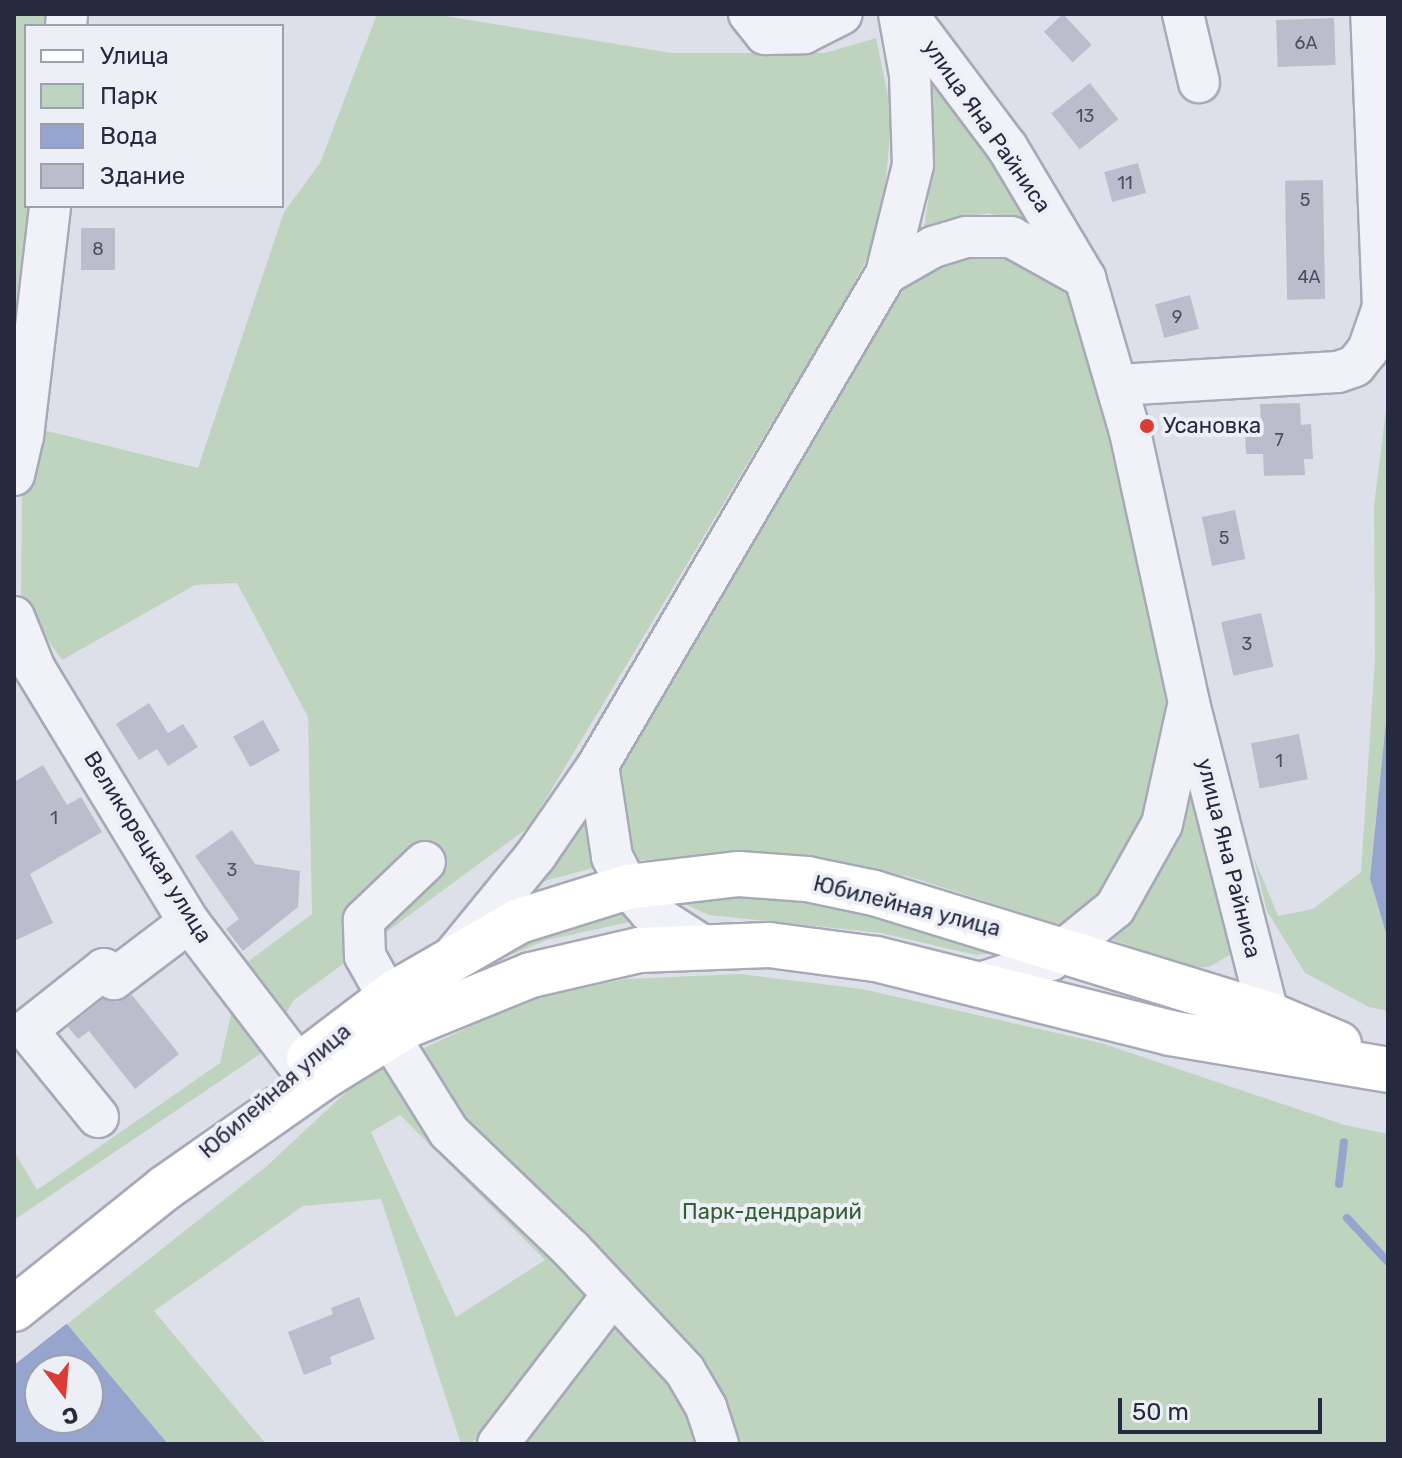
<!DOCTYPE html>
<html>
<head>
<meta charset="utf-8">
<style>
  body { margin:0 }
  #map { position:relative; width:1402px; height:1458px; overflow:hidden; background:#dee0e9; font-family:Rubik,sans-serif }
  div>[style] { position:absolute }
  .green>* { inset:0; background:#bfd4be }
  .water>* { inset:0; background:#95a5cd }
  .pier>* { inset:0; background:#dee0e9 }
  .stream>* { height:8px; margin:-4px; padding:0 4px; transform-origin:4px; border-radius:4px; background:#95a5cd }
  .building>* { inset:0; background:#babdcc; transform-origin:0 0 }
  .roads { filter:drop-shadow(2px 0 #a6a9b7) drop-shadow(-2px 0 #a6a9b7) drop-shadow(0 2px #a6a9b7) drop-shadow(0 -2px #a6a9b7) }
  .minor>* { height:40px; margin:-20px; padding:0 20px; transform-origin:20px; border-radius:20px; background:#f1f2f7 }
  .major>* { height:44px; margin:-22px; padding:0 22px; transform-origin:22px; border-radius:22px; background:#fff }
  .dots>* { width:22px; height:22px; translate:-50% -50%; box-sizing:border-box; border:4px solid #edeff6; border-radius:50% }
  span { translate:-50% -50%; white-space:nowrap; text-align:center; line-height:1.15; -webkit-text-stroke:8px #edeff6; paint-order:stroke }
  .number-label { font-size:18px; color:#4a4f64 }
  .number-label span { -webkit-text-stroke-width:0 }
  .street-label { font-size:22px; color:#252a41 }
  .poi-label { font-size:22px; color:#252a41 }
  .left { translate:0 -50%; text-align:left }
  .park-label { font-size:22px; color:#315e32 }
  .frame { position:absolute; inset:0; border:16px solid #252a41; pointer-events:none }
  .legend { position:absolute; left:24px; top:24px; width:260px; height:184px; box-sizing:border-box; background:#edeff6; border:2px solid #9da0ae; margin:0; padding:10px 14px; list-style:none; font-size:24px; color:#252a41 }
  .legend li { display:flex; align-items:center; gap:16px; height:40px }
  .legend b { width:40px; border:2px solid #9da0ae }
  .north { position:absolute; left:24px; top:1354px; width:80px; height:80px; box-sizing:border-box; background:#edeff6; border:2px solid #9da0ae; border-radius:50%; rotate:164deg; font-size:22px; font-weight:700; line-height:32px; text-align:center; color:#252a41 }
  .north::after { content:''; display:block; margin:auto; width:28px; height:36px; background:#db3d35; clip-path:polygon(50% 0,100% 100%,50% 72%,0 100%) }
  .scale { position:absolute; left:1118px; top:1398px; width:204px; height:36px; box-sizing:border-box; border:4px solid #252a41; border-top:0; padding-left:10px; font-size:24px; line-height:28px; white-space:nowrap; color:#252a41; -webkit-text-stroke:6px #edeff6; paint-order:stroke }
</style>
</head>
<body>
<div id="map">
  <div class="green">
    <i style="clip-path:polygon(14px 14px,57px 14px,55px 26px,26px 26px,26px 206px,32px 206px,14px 374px)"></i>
    <i style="clip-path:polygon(377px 14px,433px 14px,671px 53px,825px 53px,876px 38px,892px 115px,881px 231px,844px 303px,529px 827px,294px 1000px,260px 1054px,14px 1220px,14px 1151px,37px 1190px,220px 1063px,242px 966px,312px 914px,308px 717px,237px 583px,195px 585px,62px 660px,21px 603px,22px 493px,43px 430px,198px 468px,284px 212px,320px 163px)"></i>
    <i style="clip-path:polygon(930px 62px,1047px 230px,988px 213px,924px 230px,934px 158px)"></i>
    <i style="clip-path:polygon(998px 249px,1070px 292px,1086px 330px,1168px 696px,1163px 768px,1146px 828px,1111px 887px,1073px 929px,907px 876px,784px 859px,636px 860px,616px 827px,615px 765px,894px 293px,930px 261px)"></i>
    <i style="clip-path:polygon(1388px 394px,1388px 701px,1370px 879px,1388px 940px,1388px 1011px,1369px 1007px,1305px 973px,1267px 911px,1253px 855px,1278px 916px,1313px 909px,1361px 872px,1375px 660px,1374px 506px)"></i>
    <i style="clip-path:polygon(1191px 786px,1233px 940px,1231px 954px,1209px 967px,1191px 968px,1111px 939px,1138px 907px,1172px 849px)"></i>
    <i style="clip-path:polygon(589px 808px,601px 866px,533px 884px)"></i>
    <i style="clip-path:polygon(761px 894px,823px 900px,1027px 950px,976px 955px,881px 933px,709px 915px,667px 896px)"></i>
    <i style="clip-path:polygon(628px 901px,634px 921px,547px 940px,464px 974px,544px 927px)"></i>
    <i style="clip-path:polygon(evenodd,740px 974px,862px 989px,1101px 1043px,1345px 1125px,1388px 1134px,1388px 1444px,520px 1444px,506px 1417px,470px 1444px,461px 1444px,381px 1199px,303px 1206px,154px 1311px,266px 1444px,168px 1444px,67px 1324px,268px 1165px,363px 1076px,528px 1000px,625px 979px,740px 974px,400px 1115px,545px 1260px,456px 1317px,371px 1132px,400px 1115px)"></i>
  </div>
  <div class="water">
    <i style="clip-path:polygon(1388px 701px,1388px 940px,1370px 879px)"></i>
    <i style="clip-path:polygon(evenodd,14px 1255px,67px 1324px,168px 1444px,14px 1444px,14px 1255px,40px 1370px,88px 1370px,88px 1418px,40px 1418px,40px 1370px)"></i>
  </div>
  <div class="pier">
    <i style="clip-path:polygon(16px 1252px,70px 1321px,14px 1365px,14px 1254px)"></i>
  </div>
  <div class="stream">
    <i style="left:1339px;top:1184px;width:42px;rotate:-83.2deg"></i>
    <i style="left:1347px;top:1218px;width:60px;rotate:47deg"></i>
  </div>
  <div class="building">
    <i style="left:1063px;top:14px;width:42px;height:26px;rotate:47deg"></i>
    <i style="left:1334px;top:18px;width:47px;height:58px;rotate:88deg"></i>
    <i style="left:1090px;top:83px;width:46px;height:49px;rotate:52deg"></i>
    <i style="left:1138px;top:163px;width:31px;height:35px;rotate:75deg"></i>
    <i style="left:1323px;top:180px;width:119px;height:38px;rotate:89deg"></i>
    <i style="left:81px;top:228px;width:34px;height:42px"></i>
    <i style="left:1190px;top:295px;width:35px;height:36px;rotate:75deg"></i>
    <i style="clip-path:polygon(1300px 403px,1301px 425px,1311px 424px,1313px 459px,1304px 459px,1305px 475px,1264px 476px,1263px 454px,1246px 454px,1245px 426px,1261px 425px,1260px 404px)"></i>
    <i style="left:1235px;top:510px;width:50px;height:34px;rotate:78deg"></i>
    <i style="left:1261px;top:613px;width:55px;height:41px;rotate:77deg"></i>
    <i style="clip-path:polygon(149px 703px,168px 733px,183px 724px,198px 747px,168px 766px,157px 749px,139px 760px,116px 724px)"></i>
    <i style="left:263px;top:720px;width:35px;height:34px;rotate:61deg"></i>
    <i style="left:1299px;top:734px;width:46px;height:49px;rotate:79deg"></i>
    <i style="clip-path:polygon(43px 765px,67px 805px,81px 797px,102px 832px,30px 874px,53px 923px,14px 941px,14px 782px)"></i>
    <i style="clip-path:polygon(232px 830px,255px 864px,300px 871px,298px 907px,243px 951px,226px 929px,239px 919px,195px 856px)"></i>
    <i style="clip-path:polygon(132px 995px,179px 1054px,135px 1089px,89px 1031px,78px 1039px,68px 1027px,103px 999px,117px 1002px)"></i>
    <i style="clip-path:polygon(359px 1297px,375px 1339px,330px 1357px,332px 1364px,304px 1375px,288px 1332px,333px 1314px,331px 1308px)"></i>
  </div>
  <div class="roads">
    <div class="minor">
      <i style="left:749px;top:14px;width:26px;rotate:51deg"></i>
      <i style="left:765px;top:34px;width:39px;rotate:-1deg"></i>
      <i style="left:804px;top:33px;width:42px;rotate:-26.6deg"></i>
      <i style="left:907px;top:14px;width:166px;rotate:53.1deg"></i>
      <i style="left:1007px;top:147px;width:152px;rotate:59.2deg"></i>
      <i style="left:1085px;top:278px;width:160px;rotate:73.7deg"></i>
      <i style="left:1130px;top:432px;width:277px;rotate:77.7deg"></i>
      <i style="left:1189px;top:703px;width:321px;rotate:75.7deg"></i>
      <i style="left:1183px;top:14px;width:70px;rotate:76.8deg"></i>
      <i style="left:66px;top:26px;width:12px;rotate:-85deg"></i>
      <i style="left:886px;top:274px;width:54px;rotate:-29.9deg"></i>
      <i style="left:933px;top:247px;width:34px;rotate:-17deg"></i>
      <i style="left:966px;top:237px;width:45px"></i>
      <i style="left:1011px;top:237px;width:85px;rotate:29deg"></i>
      <i style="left:1118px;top:385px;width:220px;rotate:-3.4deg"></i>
      <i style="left:1338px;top:372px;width:18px;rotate:-19deg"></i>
      <i style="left:1355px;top:366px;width:21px;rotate:-51deg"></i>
      <i style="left:1368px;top:350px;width:46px;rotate:-70.8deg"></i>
      <i style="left:1383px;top:307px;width:293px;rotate:-92.3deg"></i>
      <i style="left:14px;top:475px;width:39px;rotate:-77deg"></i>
      <i style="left:23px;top:437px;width:233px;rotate:-83.3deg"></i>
      <i style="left:14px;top:617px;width:56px;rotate:68deg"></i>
      <i style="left:35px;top:669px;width:296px;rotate:58.7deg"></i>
      <i style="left:189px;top:922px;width:181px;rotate:52.6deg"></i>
      <i style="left:598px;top:765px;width:93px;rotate:81.3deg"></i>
      <i style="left:612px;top:857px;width:34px;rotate:62deg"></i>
      <i style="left:628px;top:887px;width:33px;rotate:49deg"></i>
      <i style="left:650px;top:912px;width:59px;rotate:32.6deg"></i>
      <i style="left:455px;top:954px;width:128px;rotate:-50.7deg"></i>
      <i style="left:536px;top:855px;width:109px;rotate:-55.4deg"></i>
      <i style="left:598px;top:765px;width:569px;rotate:-59.61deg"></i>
      <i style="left:886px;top:274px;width:112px;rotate:-76.1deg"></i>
      <i style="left:913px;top:165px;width:90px;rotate:-91.9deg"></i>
      <i style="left:910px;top:75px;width:62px;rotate:-100.2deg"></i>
      <i style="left:983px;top:982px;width:71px;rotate:-17.9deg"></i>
      <i style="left:1051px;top:960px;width:82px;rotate:-39.1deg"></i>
      <i style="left:1115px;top:908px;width:96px;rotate:-60.8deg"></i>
      <i style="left:1162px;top:824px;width:117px;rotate:-77.6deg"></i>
      <i style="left:388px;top:997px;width:47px;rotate:-119.3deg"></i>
      <i style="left:365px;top:956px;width:36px;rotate:-92deg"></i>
      <i style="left:364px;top:920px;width:84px;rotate:-43.6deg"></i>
      <i style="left:389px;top:1036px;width:113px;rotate:58deg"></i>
      <i style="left:449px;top:1132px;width:169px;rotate:43.8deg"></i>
      <i style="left:571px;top:1249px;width:167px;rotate:46.9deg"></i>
      <i style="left:685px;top:1371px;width:42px;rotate:59.7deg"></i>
      <i style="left:706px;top:1407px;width:39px;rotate:72deg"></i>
      <i style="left:98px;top:1117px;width:112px;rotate:-129.2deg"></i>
      <i style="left:27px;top:1030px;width:98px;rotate:-38.4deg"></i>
      <i style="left:104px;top:969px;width:14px;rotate:45deg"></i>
      <i style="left:114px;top:979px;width:94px;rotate:-37.2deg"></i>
      <i style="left:498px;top:1444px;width:189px;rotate:-52.5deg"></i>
    </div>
    <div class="major">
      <i style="left:309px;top:1058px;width:109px;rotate:-37.2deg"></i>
      <i style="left:396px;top:992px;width:142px;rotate:-30deg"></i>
      <i style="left:519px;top:921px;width:114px;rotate:-17.3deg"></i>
      <i style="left:628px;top:887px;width:112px;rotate:-6.7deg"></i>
      <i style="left:739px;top:874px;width:68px;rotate:4.2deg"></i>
      <i style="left:807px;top:879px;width:68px;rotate:11.8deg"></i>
      <i style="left:874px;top:893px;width:412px;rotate:17.1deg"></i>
      <i style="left:1268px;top:1014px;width:77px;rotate:22.9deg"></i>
      <i style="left:14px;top:1309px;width:193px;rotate:-38.7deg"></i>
      <i style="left:165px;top:1188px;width:199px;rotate:-35deg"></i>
      <i style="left:328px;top:1074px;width:92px;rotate:-31.6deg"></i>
      <i style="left:406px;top:1026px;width:135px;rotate:-22.2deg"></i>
      <i style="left:531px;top:975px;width:111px;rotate:-13deg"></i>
      <i style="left:639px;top:950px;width:130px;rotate:-2.2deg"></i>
      <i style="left:769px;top:945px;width:108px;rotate:7.5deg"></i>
      <i style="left:876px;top:959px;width:303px;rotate:14.1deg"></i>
      <i style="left:1170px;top:1033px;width:221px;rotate:9.6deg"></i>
    </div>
  </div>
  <div class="dots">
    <i style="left:1147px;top:426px;background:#db3d35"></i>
  </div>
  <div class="number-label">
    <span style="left:1306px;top:43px">6А</span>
    <span style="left:1085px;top:116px">13</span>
    <span style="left:1125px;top:183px">11</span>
    <span style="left:1305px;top:200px">5</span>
    <span style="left:98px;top:249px">8</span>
    <span style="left:1309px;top:277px">4А</span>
    <span style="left:1177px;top:317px">9</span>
    <span style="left:1279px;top:440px">7</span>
    <span style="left:1224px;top:538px">5</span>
    <span style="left:1247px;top:644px">3</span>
    <span style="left:1279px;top:761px">1</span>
    <span style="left:54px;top:818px">1</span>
    <span style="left:232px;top:870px">3</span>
  </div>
  <div class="street-label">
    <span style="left:987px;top:126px;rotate:55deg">улица Яна Райниса</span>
    <span style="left:148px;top:847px;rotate:58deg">Великорецкая улица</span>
    <span style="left:1229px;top:858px;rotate:76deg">улица Яна Райниса</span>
    <span style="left:907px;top:906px;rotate:14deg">Юбилейная улица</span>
    <span style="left:275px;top:1091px;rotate:-41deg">Юбилейная улица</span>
  </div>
  <div class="poi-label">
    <span class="left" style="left:1163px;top:426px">Усановка</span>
  </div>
  <div class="park-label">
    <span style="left:772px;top:1212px">Парк-дендрарий</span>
  </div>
  <div class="frame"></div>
  <ul class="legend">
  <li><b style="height:10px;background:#fff"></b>Улица</li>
  <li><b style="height:22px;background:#bfd4be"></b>Парк</li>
  <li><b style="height:22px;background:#95a5cd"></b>Вода</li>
  <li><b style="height:22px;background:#babdcc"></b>Здание</li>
  </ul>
  <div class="north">С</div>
  <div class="scale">50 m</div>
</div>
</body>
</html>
